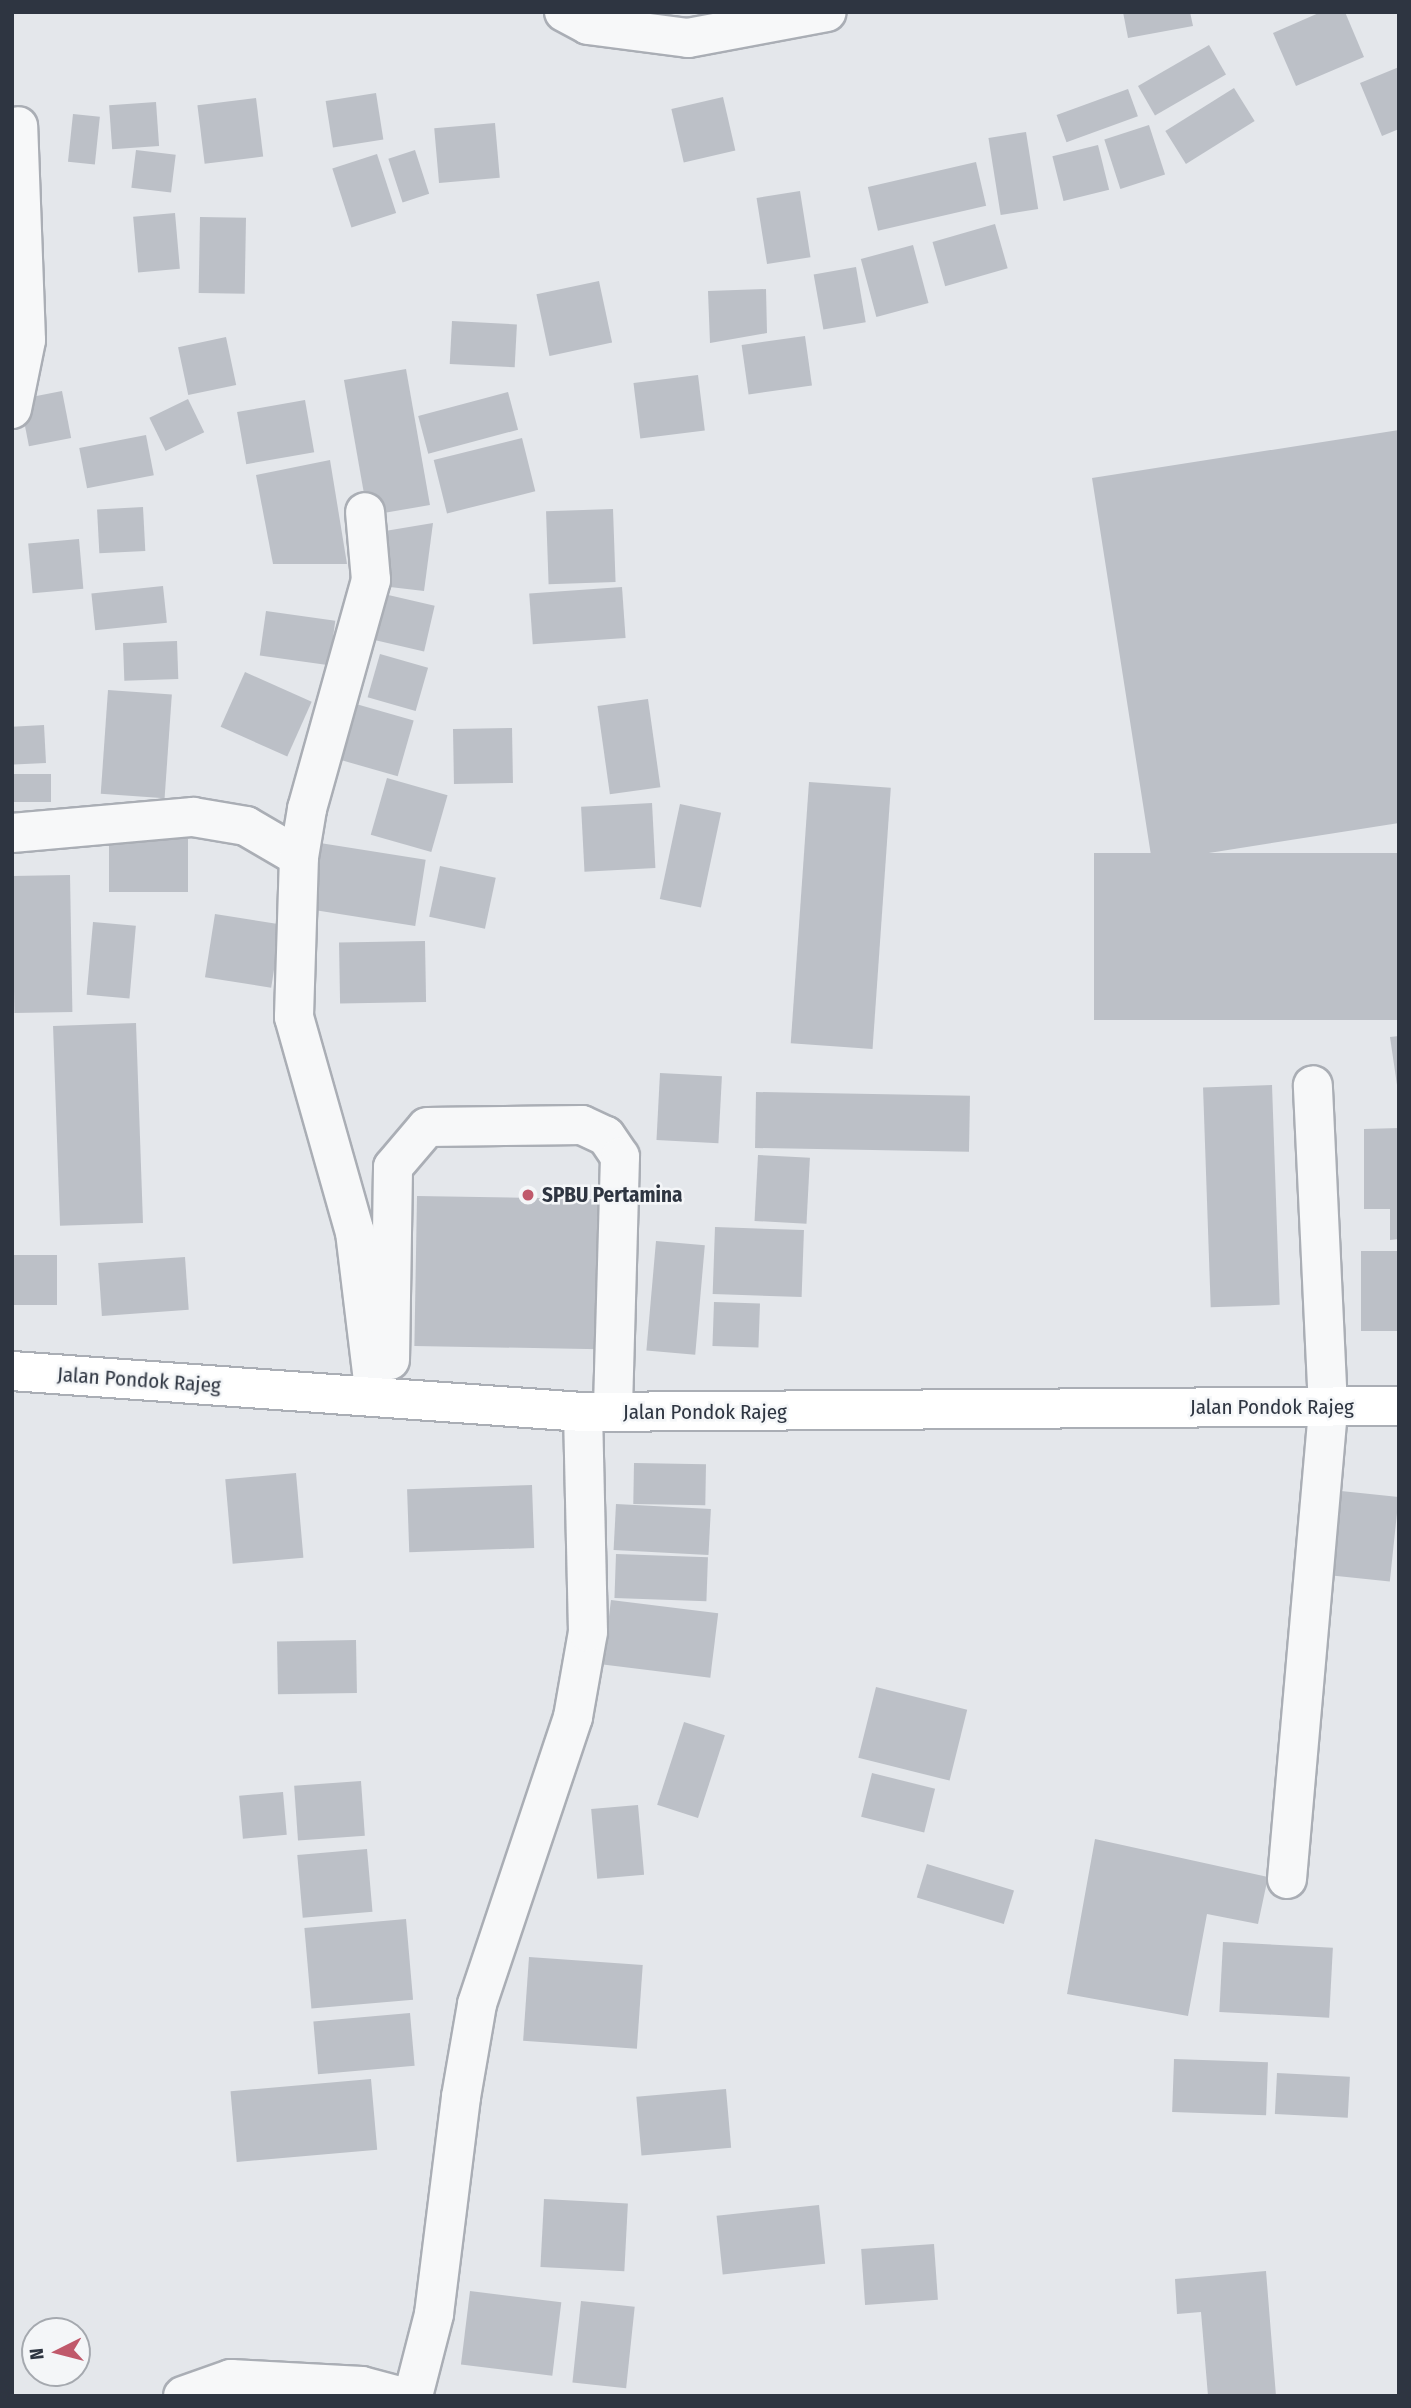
<!DOCTYPE html>
<html>
<head>
<meta charset="utf-8">
<style>
  body { margin:0 }
  #map { position:relative; width:1411px; height:2408px; overflow:hidden; background:#e4e7eb; font-family:"Fira Sans Condensed",sans-serif }
  div>[style] { position:absolute }
  .building>* { inset:0; background:#bcc0c7; transform-origin:0 0 }
  .roads { filter:drop-shadow(2px 0 #aaaeb5) drop-shadow(-2px 0 #aaaeb5) drop-shadow(0 2px #aaaeb5) drop-shadow(0 -2px #aaaeb5) }
  .minor>* { height:38px; margin:-19px; padding:0 19px; transform-origin:19px; border-radius:19px; background:#f7f8f9 }
  .major>* { height:38px; margin:-19px; padding:0 19px; transform-origin:19px; border-radius:19px; background:#fff }
  .dots>* { width:19px; height:19px; translate:-50% -50%; box-sizing:border-box; border:4px solid #f4f6f8; border-radius:50% }
  span { translate:-50% -50%; white-space:nowrap; text-align:center; line-height:1.15; -webkit-text-stroke:5px #f4f6f8; paint-order:stroke }
  .poi-label { font-size:21px; color:#2e3541; font-weight:700 }
  .left { translate:0 -50%; text-align:left }
  .street-label { font-size:21px; color:#2e3541 }
  .frame { position:absolute; inset:0; border:14px solid #2e3541; pointer-events:none }
  .north { position:absolute; left:21px; top:2317px; width:70px; height:70px; box-sizing:border-box; background:#f4f6f8; border:2px solid #a5a9af; border-radius:50%; rotate:264deg; font-size:19px; font-weight:700; line-height:28px; text-align:center; color:#2e3541 }
  .north::after { content:''; display:block; margin:auto; width:24px; height:32px; background:#c0596b; clip-path:polygon(50% 0,100% 100%,50% 72%,0 100%) }
</style>
</head>
<body>
<div id="map">
  <div class="building">
    <i style="clip-path:polygon(1123px 12px,1190px 12px,1193px 26px,1128px 38px)"></i>
    <i style="clip-path:polygon(1321px 12px,1345px 12px,1364px 57px,1296px 86px,1273px 33px)"></i>
    <i style="left:1209px;top:45px;width:34px;height:82px;rotate:60deg"></i>
    <i style="clip-path:polygon(1399px 67px,1399px 129px,1382px 136px,1360px 83px)"></i>
    <i style="left:1234px;top:88px;width:39px;height:81px;rotate:58deg"></i>
    <i style="left:1128px;top:89px;width:29px;height:76px;rotate:70deg"></i>
    <i style="left:376px;top:93px;width:47px;height:51px;rotate:81deg"></i>
    <i style="left:723px;top:97px;width:55px;height:53px;rotate:77deg"></i>
    <i style="left:256px;top:98px;width:59px;height:59px;rotate:83deg"></i>
    <i style="left:156px;top:102px;width:44px;height:47px;rotate:86deg"></i>
    <i style="left:73px;top:114px;width:27px;height:48px;rotate:6deg"></i>
    <i style="left:495px;top:123px;width:55px;height:61px;rotate:85deg"></i>
    <i style="left:1149px;top:125px;width:52px;height:47px;rotate:72deg"></i>
    <i style="left:1026px;top:132px;width:78px;height:38px;rotate:81deg"></i>
    <i style="left:1098px;top:145px;width:46px;height:47px;rotate:76deg"></i>
    <i style="left:136px;top:150px;width:40px;height:38px;rotate:7deg"></i>
    <i style="left:415px;top:150px;width:46px;height:28px;rotate:72deg"></i>
    <i style="left:377px;top:154px;width:62px;height:47px;rotate:72deg"></i>
    <i style="left:976px;top:162px;width:45px;height:111px;rotate:77deg"></i>
    <i style="left:800px;top:191px;width:67px;height:44px;rotate:81deg"></i>
    <i style="left:175px;top:213px;width:56px;height:42px;rotate:85deg"></i>
    <i style="left:200px;top:217px;width:46px;height:76px;rotate:1deg"></i>
    <i style="left:995px;top:224px;width:46px;height:65px;rotate:74deg"></i>
    <i style="left:913px;top:245px;width:60px;height:54px;rotate:75deg"></i>
    <i style="left:856px;top:267px;width:56px;height:43px;rotate:80deg"></i>
    <i style="left:599px;top:281px;width:63px;height:64px;rotate:78deg"></i>
    <i style="clip-path:polygon(766px 289px,767px 333px,710px 343px,708px 291px)"></i>
    <i style="left:452px;top:321px;width:65px;height:43px;rotate:3deg"></i>
    <i style="left:805px;top:336px;width:50px;height:64px;rotate:82deg"></i>
    <i style="left:226px;top:337px;width:49px;height:49px;rotate:78deg"></i>
    <i style="left:406px;top:369px;width:138px;height:63px;rotate:80deg"></i>
    <i style="left:698px;top:375px;width:56px;height:65px;rotate:83deg"></i>
    <i style="left:62px;top:391px;width:48px;height:43px;rotate:79deg"></i>
    <i style="left:508px;top:392px;width:39px;height:93px;rotate:75deg"></i>
    <i style="left:188px;top:399px;width:37px;height:43px;rotate:64deg"></i>
    <i style="left:305px;top:400px;width:53px;height:69px;rotate:80deg"></i>
    <i style="clip-path:polygon(1399px 430px,1399px 823px,1152px 862px,1092px 478px)"></i>
    <i style="left:146px;top:435px;width:41px;height:68px;rotate:79deg"></i>
    <i style="left:522px;top:438px;width:55px;height:91px;rotate:76deg"></i>
    <i style="clip-path:polygon(330px 460px,347px 564px,273px 564px,256px 475px)"></i>
    <i style="left:143px;top:507px;width:44px;height:46px;rotate:87deg"></i>
    <i style="left:613px;top:509px;width:73px;height:67px;rotate:88deg"></i>
    <i style="clip-path:polygon(433px 523px,424px 591px,373px 585px,379px 532px)"></i>
    <i style="left:79px;top:539px;width:50px;height:51px;rotate:85deg"></i>
    <i style="left:163px;top:586px;width:37px;height:72px;rotate:84deg"></i>
    <i style="left:622px;top:587px;width:51px;height:93px;rotate:86deg"></i>
    <i style="left:384px;top:594px;width:52px;height:47px;rotate:13deg"></i>
    <i style="left:266px;top:611px;width:70px;height:45px;rotate:8deg"></i>
    <i style="left:177px;top:641px;width:38px;height:54px;rotate:88deg"></i>
    <i style="left:380px;top:654px;width:50px;height:45px;rotate:16deg"></i>
    <i style="left:245px;top:672px;width:73px;height:60px;rotate:24deg"></i>
    <i style="left:108px;top:690px;width:64px;height:104px;rotate:4deg"></i>
    <i style="left:648px;top:699px;width:89px;height:51px;rotate:82deg"></i>
    <i style="left:356px;top:704px;width:60px;height:58px;rotate:16deg"></i>
    <i style="left:44px;top:725px;width:38px;height:32px;rotate:87deg"></i>
    <i style="left:512px;top:728px;width:55px;height:59px;rotate:89deg"></i>
    <i style="left:51px;top:774px;width:28px;height:39px;rotate:90deg"></i>
    <i style="left:387px;top:778px;width:63px;height:59px;rotate:16deg"></i>
    <i style="left:809px;top:782px;width:82px;height:262px;rotate:4deg"></i>
    <i style="left:652px;top:803px;width:65px;height:71px;rotate:87deg"></i>
    <i style="left:680px;top:804px;width:42px;height:97px;rotate:12deg"></i>
    <i style="left:109px;top:839px;width:79px;height:53px"></i>
    <i style="left:320px;top:843px;width:107px;height:67px;rotate:9deg"></i>
    <i style="left:1399px;top:853px;width:167px;height:305px;rotate:90deg"></i>
    <i style="left:440px;top:866px;width:57px;height:52px;rotate:12deg"></i>
    <i style="left:70px;top:875px;width:137px;height:58px;rotate:89deg"></i>
    <i style="left:215px;top:914px;width:67px;height:64px;rotate:9deg"></i>
    <i style="left:93px;top:922px;width:43px;height:73px;rotate:5deg"></i>
    <i style="left:425px;top:941px;width:61px;height:86px;rotate:89deg"></i>
    <i style="left:136px;top:1023px;width:200px;height:83px;rotate:88deg"></i>
    <i style="clip-path:polygon(1399px 1036px,1399px 1085px,1397px 1085px,1390px 1037px)"></i>
    <i style="left:660px;top:1073px;width:62px;height:67px;rotate:3deg"></i>
    <i style="left:1272px;top:1085px;width:220px;height:69px;rotate:88deg"></i>
    <i style="left:756px;top:1092px;width:214px;height:56px;rotate:1deg"></i>
    <i style="clip-path:polygon(1399px 1128px,1399px 1239px,1390px 1240px,1390px 1209px,1364px 1209px,1364px 1129px)"></i>
    <i style="left:758px;top:1155px;width:52px;height:66px;rotate:3deg"></i>
    <i style="left:417px;top:1196px;width:185px;height:150px;rotate:1deg"></i>
    <i style="left:715px;top:1227px;width:89px;height:67px;rotate:2deg"></i>
    <i style="left:656px;top:1241px;width:49px;height:110px;rotate:5deg"></i>
    <i style="left:1361px;top:1251px;width:38px;height:80px"></i>
    <i style="left:12px;top:1255px;width:45px;height:50px"></i>
    <i style="left:185px;top:1257px;width:53px;height:87px;rotate:86deg"></i>
    <i style="left:714px;top:1302px;width:46px;height:44px;rotate:2deg"></i>
    <i style="left:634px;top:1463px;width:72px;height:41px;rotate:1deg"></i>
    <i style="left:296px;top:1473px;width:85px;height:71px;rotate:85deg"></i>
    <i style="left:532px;top:1485px;width:63px;height:125px;rotate:88deg"></i>
    <i style="left:1341px;top:1491px;width:58px;height:85px;rotate:6deg"></i>
    <i style="left:616px;top:1504px;width:95px;height:46px;rotate:3deg"></i>
    <i style="left:616px;top:1554px;width:92px;height:44px;rotate:2deg"></i>
    <i style="left:611px;top:1600px;width:108px;height:65px;rotate:7deg"></i>
    <i style="left:356px;top:1640px;width:53px;height:79px;rotate:89deg"></i>
    <i style="left:876px;top:1687px;width:94px;height:73px;rotate:14deg"></i>
    <i style="left:684px;top:1722px;width:43px;height:87px;rotate:18deg"></i>
    <i style="left:872px;top:1773px;width:65px;height:45px;rotate:14deg"></i>
    <i style="left:361px;top:1781px;width:55px;height:67px;rotate:86deg"></i>
    <i style="left:283px;top:1792px;width:43px;height:44px;rotate:85deg"></i>
    <i style="left:638px;top:1805px;width:70px;height:47px;rotate:85deg"></i>
    <i style="clip-path:polygon(1095px 1839px,1268px 1877px,1258px 1924px,1207px 1914px,1188px 2016px,1067px 1994px)"></i>
    <i style="left:367px;top:1849px;width:63px;height:70px;rotate:85deg"></i>
    <i style="left:927px;top:1864px;width:91px;height:35px;rotate:17deg"></i>
    <i style="left:406px;top:1919px;width:81px;height:102px;rotate:85deg"></i>
    <i style="left:1223px;top:1942px;width:110px;height:70px;rotate:3deg"></i>
    <i style="left:529px;top:1957px;width:114px;height:84px;rotate:4deg"></i>
    <i style="left:410px;top:2013px;width:53px;height:97px;rotate:85deg"></i>
    <i style="left:1174px;top:2059px;width:94px;height:53px;rotate:2deg"></i>
    <i style="left:1277px;top:2073px;width:73px;height:41px;rotate:3deg"></i>
    <i style="left:371px;top:2079px;width:71px;height:141px;rotate:85deg"></i>
    <i style="left:726px;top:2089px;width:59px;height:90px;rotate:85deg"></i>
    <i style="left:544px;top:2199px;width:84px;height:68px;rotate:3deg"></i>
    <i style="left:819px;top:2205px;width:59px;height:103px;rotate:84deg"></i>
    <i style="left:934px;top:2244px;width:56px;height:73px;rotate:86deg"></i>
    <i style="clip-path:polygon(1266px 2271px,1276px 2396px,1208px 2396px,1201px 2312px,1177px 2314px,1175px 2279px)"></i>
    <i style="left:470px;top:2291px;width:92px;height:74px;rotate:7deg"></i>
    <i style="left:581px;top:2301px;width:54px;height:82px;rotate:6deg"></i>
  </div>
  <div class="roads">
    <div class="minor">
      <i style="left:564px;top:12px;width:27px;rotate:28deg"></i>
      <i style="left:588px;top:25px;width:101px;rotate:7.4deg"></i>
      <i style="left:688px;top:38px;width:141px;rotate:-10.6deg"></i>
      <i style="left:12px;top:409px;width:70px;rotate:-78.5deg"></i>
      <i style="left:26px;top:340px;width:214px;rotate:-92.1deg"></i>
      <i style="left:12px;top:833px;width:182px;rotate:-5.1deg"></i>
      <i style="left:193px;top:817px;width:54px;rotate:9.6deg"></i>
      <i style="left:246px;top:826px;width:61px;rotate:30.3deg"></i>
      <i style="left:299px;top:857px;width:160px;rotate:91.8deg"></i>
      <i style="left:294px;top:1017px;width:223px;rotate:74.2deg"></i>
      <i style="left:355px;top:1232px;width:166px;rotate:83.1deg"></i>
      <i style="left:299px;top:857px;width:49px;rotate:-80.5deg"></i>
      <i style="left:307px;top:809px;width:238px;rotate:-74.4deg"></i>
      <i style="left:371px;top:580px;width:68px;rotate:-95deg"></i>
      <i style="left:390px;top:1360px;width:193px;rotate:-89.1deg"></i>
      <i style="left:393px;top:1167px;width:52px;rotate:-49.6deg"></i>
      <i style="left:427px;top:1127px;width:155px;rotate:-0.7deg"></i>
      <i style="left:582px;top:1125px;width:26px;rotate:25deg"></i>
      <i style="left:606px;top:1136px;width:25px;rotate:56deg"></i>
      <i style="left:620px;top:1157px;width:255px;rotate:91.6deg"></i>
      <i style="left:1287px;top:1879px;width:474px;rotate:-85deg"></i>
      <i style="left:1328px;top:1407px;width:322px;rotate:-92.7deg"></i>
      <i style="left:183px;top:2396px;width:51px;rotate:-19.5deg"></i>
      <i style="left:231px;top:2379px;width:131px;rotate:3.1deg"></i>
      <i style="left:362px;top:2386px;width:38px;rotate:15deg"></i>
      <i style="left:413px;top:2396px;width:85px;rotate:-75.6deg"></i>
      <i style="left:434px;top:2314px;width:219px;rotate:-82.9deg"></i>
      <i style="left:461px;top:2097px;width:94px;rotate:-80.2deg"></i>
      <i style="left:477px;top:2004px;width:303px;rotate:-71.5deg"></i>
      <i style="left:573px;top:1717px;width:86px;rotate:-80deg"></i>
      <i style="left:588px;top:1632px;width:220px;rotate:-91.3deg"></i>
    </div>
    <div class="major">
      <i style="left:12px;top:1371px;width:572px;rotate:4.11deg"></i>
      <i style="left:583px;top:1412px;width:816px;rotate:-0.42deg"></i>
    </div>
  </div>
  <div class="dots">
    <i style="left:528px;top:1195px;background:#c0596b"></i>
  </div>
  <div class="poi-label">
    <span class="left" style="left:542px;top:1195px">SPBU Pertamina</span>
  </div>
  <div class="street-label">
    <span style="left:139px;top:1380px;rotate:4deg">Jalan Pondok Rajeg</span>
    <span style="left:1272px;top:1407px">Jalan Pondok Rajeg</span>
    <span style="left:705px;top:1412px">Jalan Pondok Rajeg</span>
  </div>
  <div class="frame"></div>
  <div class="north">N</div>
</div>
</body>
</html>
